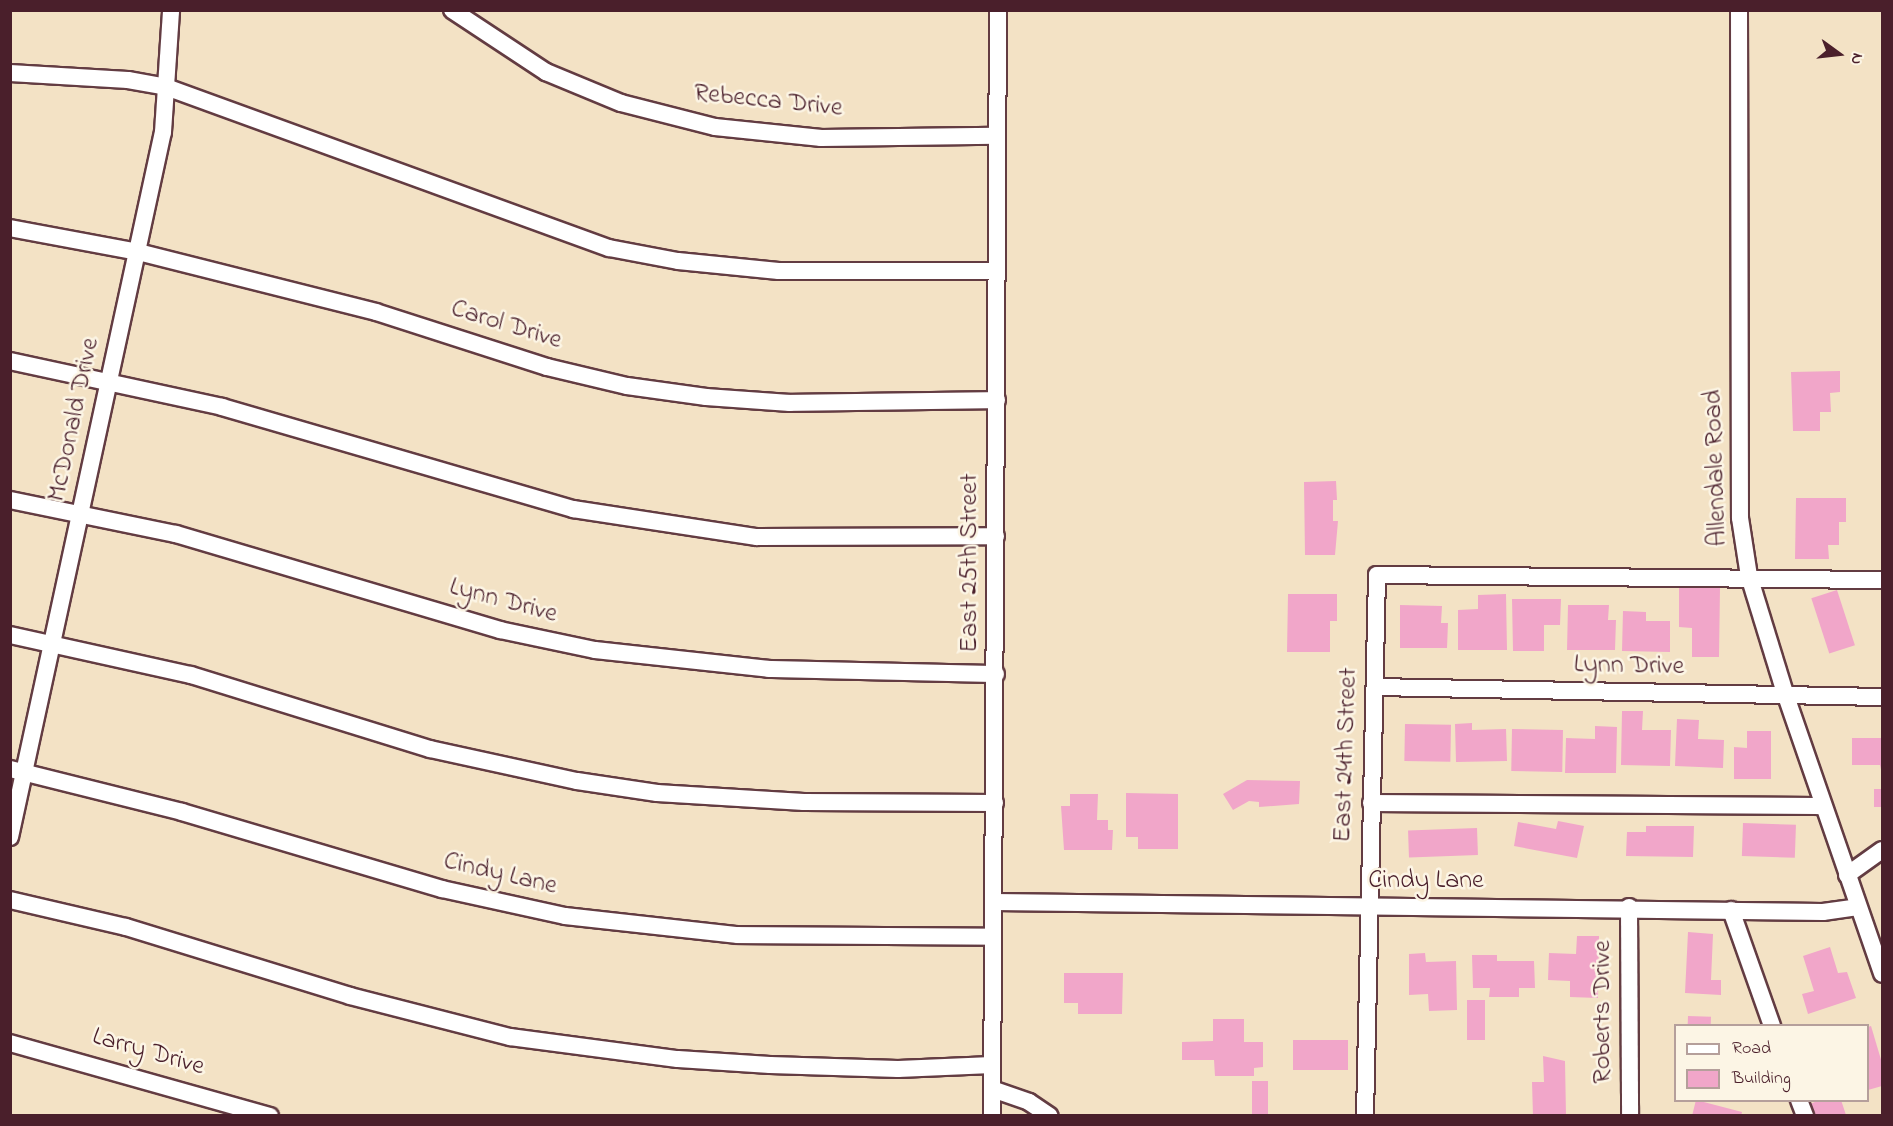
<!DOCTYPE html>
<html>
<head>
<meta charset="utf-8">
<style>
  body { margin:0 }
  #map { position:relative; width:1893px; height:1126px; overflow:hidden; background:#f3e2c5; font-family:"Indie Flower",sans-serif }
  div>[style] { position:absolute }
  .building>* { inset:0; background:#f1a6c9; transform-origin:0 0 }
  .roads { filter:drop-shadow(2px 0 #633c42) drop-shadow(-2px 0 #633c42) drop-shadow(0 2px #633c42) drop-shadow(0 -2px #633c42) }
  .minor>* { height:16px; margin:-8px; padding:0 8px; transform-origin:8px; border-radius:8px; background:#fff }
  span { translate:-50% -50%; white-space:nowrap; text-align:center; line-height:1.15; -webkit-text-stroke:5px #fcf5e5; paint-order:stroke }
  .street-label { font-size:26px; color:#4a1f2b }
  .frame { position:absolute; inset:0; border:12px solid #4a1f2b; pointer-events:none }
  .legend { position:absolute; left:1674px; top:1024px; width:195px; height:78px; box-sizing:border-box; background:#fcf5e5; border:2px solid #b59f9b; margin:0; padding:8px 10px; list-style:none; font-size:18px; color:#4a1f2b }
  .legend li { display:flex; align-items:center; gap:12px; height:30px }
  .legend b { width:30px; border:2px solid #b59f9b }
  .north { position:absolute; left:1809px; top:24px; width:60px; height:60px; -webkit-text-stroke:4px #fcf5e5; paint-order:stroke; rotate:105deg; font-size:16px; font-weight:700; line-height:24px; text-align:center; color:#4a1f2b }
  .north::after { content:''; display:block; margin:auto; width:21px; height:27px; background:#4a1f2b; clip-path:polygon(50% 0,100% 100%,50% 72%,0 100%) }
</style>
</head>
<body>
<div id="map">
  <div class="building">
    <i style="clip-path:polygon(1840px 371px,1840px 392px,1830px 393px,1831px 412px,1820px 412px,1820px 431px,1793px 431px,1791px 372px)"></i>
    <i style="clip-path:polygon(1336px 481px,1337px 500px,1333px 500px,1333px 521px,1338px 521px,1335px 555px,1305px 555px,1304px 482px)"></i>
    <i style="clip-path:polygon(1796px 498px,1846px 498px,1846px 522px,1839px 522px,1839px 545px,1828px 545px,1829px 559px,1795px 559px)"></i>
    <i style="clip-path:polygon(1679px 588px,1720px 588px,1719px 657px,1692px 657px,1692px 628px,1679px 627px)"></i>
    <i style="left:1837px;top:590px;width:58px;height:27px;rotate:72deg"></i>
    <i style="clip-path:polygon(1288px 594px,1337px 594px,1337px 621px,1330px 621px,1330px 652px,1287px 652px)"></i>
    <i style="clip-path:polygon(1506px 594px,1507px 650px,1458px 650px,1458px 610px,1478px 609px,1478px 595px)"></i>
    <i style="clip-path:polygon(1512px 599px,1561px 599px,1560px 625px,1544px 625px,1544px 651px,1513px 651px)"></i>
    <i style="clip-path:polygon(1400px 605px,1442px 606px,1441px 623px,1448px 623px,1447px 648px,1400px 648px)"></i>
    <i style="clip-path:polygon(1568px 605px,1609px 605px,1608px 620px,1616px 620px,1615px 650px,1567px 650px)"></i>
    <i style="clip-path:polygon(1623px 611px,1646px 612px,1646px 621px,1670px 621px,1670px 652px,1622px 651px)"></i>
    <i style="clip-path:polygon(1622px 711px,1643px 711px,1642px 730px,1671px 730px,1670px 766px,1621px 765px)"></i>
    <i style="clip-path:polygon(1677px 719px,1699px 720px,1698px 739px,1724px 740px,1723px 768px,1675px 766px)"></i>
    <i style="clip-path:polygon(1472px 723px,1472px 730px,1506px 729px,1507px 761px,1456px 762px,1455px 724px)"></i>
    <i style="left:1405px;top:724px;width:46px;height:37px;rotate:1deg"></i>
    <i style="clip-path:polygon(1595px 726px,1617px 727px,1616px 773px,1565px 773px,1566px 738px,1595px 739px)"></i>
    <i style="left:1512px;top:729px;width:51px;height:42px;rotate:1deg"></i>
    <i style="clip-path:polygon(1747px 731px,1771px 731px,1771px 779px,1734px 779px,1734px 747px,1747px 748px)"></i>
    <i style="clip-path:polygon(1852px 738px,1882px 738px,1882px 774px,1880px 765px,1852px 765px)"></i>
    <i style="clip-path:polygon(1247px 780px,1300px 781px,1299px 804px,1259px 807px,1259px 802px,1249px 801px,1233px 810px,1223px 794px)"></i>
    <i style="left:1874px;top:789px;width:8px;height:18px"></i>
    <i style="clip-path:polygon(1126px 793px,1178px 794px,1178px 849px,1138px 849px,1138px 837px,1126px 837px)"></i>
    <i style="clip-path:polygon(1070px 794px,1098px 794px,1097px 820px,1108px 820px,1108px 830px,1113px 830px,1112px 850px,1064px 850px,1061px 806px,1070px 806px)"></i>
    <i style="clip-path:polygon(1558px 821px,1584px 826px,1577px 858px,1514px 846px,1518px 822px,1556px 829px)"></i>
    <i style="left:1743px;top:823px;width:53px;height:33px;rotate:2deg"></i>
    <i style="clip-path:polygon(1646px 826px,1694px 826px,1693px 857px,1626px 856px,1627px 832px,1646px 832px)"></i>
    <i style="left:1477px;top:828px;width:27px;height:69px;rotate:88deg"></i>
    <i style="clip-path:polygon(1688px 932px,1713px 934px,1711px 980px,1721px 980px,1721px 995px,1685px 993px)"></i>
    <i style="clip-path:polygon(1577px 936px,1599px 936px,1598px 998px,1570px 997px,1570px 981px,1548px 980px,1549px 953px,1576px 954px)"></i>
    <i style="clip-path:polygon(1830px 947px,1838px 973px,1847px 972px,1856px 998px,1808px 1014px,1802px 994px,1814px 991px,1803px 956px)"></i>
    <i style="clip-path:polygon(1425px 953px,1426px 962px,1456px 961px,1457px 1010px,1429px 1011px,1428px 994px,1409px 995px,1409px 954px)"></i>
    <i style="clip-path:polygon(1472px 955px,1497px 955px,1497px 961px,1534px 961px,1535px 988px,1519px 988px,1519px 997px,1489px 997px,1490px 988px,1473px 988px)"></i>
    <i style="clip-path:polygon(1064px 973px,1123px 973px,1122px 1014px,1078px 1014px,1078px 1003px,1064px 1003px)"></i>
    <i style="left:1467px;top:1000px;width:18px;height:40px"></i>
    <i style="left:1688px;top:1016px;width:23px;height:10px;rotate:2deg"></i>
    <i style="clip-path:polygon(1213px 1019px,1244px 1019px,1244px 1042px,1263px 1042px,1263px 1067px,1254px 1068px,1254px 1076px,1215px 1076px,1214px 1060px,1182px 1060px,1182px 1042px,1213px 1041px)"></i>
    <i style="clip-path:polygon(1871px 1026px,1882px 1063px,1882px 1086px,1868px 1090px,1868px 1027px)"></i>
    <i style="left:1293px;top:1040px;width:55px;height:30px"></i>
    <i style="clip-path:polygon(1543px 1056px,1565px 1061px,1566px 1116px,1533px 1116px,1532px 1082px,1544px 1082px)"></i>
    <i style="left:1268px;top:1081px;width:35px;height:16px;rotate:90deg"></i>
    <i style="clip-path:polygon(1696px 1100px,1742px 1112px,1741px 1116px,1692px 1116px)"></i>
    <i style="clip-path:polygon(1820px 1100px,1841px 1100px,1846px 1115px,1814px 1116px,1810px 1104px)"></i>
  </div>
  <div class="roads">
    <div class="minor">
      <i style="left:452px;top:10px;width:113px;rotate:33.4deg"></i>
      <i style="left:546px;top:72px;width:81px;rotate:22.5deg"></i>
      <i style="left:621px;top:103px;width:97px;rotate:14.3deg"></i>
      <i style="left:715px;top:127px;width:107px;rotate:5.9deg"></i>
      <i style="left:821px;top:138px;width:175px;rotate:-0.7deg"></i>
      <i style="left:1739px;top:10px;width:508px;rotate:89.89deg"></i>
      <i style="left:1740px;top:518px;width:59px;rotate:81.2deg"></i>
      <i style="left:1749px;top:576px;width:126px;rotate:72.9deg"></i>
      <i style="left:1786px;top:696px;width:294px;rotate:70.9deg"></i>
      <i style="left:10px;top:73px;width:118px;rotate:3.4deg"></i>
      <i style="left:128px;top:80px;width:39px;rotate:10deg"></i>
      <i style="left:166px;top:87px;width:471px;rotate:20deg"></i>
      <i style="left:609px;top:248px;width:70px;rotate:10.7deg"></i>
      <i style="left:678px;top:261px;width:101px;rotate:5.7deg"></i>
      <i style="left:779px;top:271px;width:217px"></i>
      <i style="left:10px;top:228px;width:130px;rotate:10.6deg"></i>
      <i style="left:138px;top:252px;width:245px;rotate:14.1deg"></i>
      <i style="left:376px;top:312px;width:180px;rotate:17.8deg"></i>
      <i style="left:547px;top:367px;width:82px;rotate:13.4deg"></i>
      <i style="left:627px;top:386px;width:80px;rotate:7.9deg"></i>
      <i style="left:706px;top:397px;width:84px;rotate:4.1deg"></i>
      <i style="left:790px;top:403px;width:207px;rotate:-0.8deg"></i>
      <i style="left:10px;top:361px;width:217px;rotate:12.2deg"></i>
      <i style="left:222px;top:407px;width:366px;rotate:16.2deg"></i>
      <i style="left:573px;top:509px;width:186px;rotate:8.7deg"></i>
      <i style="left:757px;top:537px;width:239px;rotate:-0.2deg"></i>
      <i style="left:10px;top:500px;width:169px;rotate:11.6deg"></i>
      <i style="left:176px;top:534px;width:338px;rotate:16.5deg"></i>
      <i style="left:500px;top:630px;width:97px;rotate:11.9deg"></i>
      <i style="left:595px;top:650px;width:175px;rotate:6.2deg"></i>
      <i style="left:769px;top:669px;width:227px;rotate:1.3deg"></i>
      <i style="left:10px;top:635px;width:185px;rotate:12.5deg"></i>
      <i style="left:191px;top:675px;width:250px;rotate:17.2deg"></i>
      <i style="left:430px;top:749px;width:150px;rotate:12.3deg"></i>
      <i style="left:577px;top:781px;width:81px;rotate:8.5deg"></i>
      <i style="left:657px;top:793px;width:147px;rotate:3.5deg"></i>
      <i style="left:804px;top:802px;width:191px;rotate:0.3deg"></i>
      <i style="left:1375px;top:687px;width:507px;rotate:1.13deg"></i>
      <i style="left:10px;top:769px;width:177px;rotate:14deg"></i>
      <i style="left:182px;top:812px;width:271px;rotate:16.5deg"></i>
      <i style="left:442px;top:889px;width:126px;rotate:12.4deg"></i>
      <i style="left:565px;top:916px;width:174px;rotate:6.3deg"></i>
      <i style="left:738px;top:935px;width:255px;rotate:0.4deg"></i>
      <i style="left:1371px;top:803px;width:452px;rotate:0.4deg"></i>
      <i style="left:10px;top:837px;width:721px;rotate:-77.76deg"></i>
      <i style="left:163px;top:132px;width:122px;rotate:-86.2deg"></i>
      <i style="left:1847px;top:875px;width:43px;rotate:-35.5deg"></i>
      <i style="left:10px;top:900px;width:119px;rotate:13.1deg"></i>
      <i style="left:126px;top:927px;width:234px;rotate:17.1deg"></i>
      <i style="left:350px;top:996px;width:165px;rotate:14.4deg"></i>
      <i style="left:510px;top:1037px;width:169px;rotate:7.5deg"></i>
      <i style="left:678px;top:1059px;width:92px;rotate:3.7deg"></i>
      <i style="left:770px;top:1065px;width:128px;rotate:1.8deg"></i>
      <i style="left:898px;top:1069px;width:94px;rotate:-2.4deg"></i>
      <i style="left:994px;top:902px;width:829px;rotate:0.69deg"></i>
      <i style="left:1823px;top:912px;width:35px;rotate:-8deg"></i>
      <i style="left:1629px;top:907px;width:209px;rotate:89.7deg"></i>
      <i style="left:1731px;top:910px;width:123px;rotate:70.5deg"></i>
      <i style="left:10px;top:1043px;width:270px;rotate:15.7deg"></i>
      <i style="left:992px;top:1089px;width:39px;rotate:19deg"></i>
      <i style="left:1029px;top:1102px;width:25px;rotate:34deg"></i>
      <i style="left:1799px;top:1100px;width:17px;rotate:69deg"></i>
      <i style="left:992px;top:1116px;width:1106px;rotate:-89.69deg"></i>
      <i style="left:1365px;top:1116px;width:541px;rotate:-88.73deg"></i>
      <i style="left:1377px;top:575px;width:505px;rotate:0.57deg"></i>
    </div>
  </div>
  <div class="street-label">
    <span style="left:768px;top:102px;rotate:6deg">Rebecca Drive</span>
    <span style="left:506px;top:326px;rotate:17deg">Carol Drive</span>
    <span style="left:75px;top:420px;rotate:-78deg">McDonald Drive</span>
    <span style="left:1717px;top:468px;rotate:-92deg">Allendale Road</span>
    <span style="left:971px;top:563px;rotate:-90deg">East 25th Street</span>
    <span style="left:503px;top:602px;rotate:15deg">Lynn Drive</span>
    <span style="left:1629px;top:667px;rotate:1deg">Lynn Drive</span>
    <span style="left:1347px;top:755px;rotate:-88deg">East 24th Street</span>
    <span style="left:500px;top:875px;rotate:13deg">Cindy Lane</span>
    <span style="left:1426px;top:882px">Cindy Lane</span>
    <span style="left:1604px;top:1012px;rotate:-90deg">Roberts Drive</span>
    <span style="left:148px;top:1053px;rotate:16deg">Larry Drive</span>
  </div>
  <div class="frame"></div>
  <ul class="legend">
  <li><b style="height:8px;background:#fff"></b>Road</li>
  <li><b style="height:16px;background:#f1a6c9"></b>Building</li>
  </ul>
  <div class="north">N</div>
</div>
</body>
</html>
